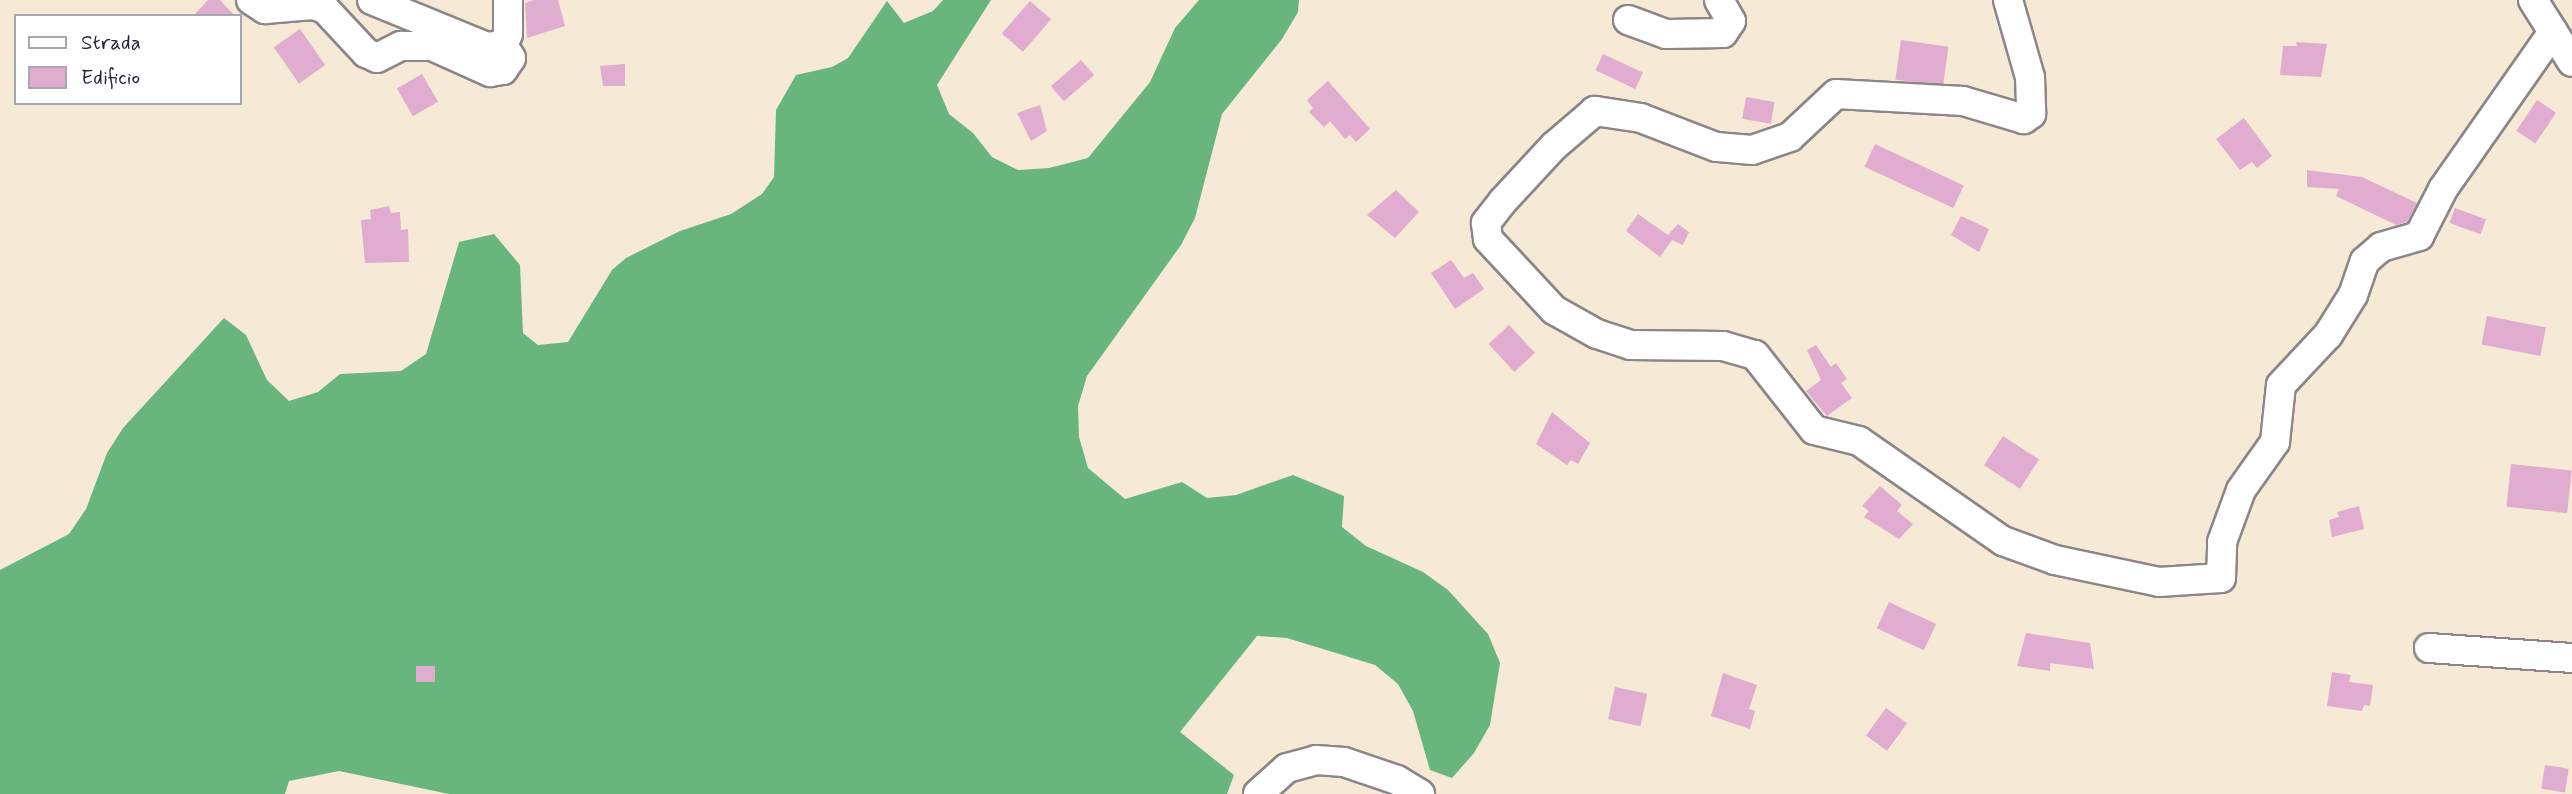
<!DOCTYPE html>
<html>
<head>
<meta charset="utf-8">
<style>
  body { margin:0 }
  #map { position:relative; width:2572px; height:794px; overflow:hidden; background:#f6ead6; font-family:Mynerve,sans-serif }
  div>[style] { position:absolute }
  .forest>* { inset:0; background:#69b57e }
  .building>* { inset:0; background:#e0acd0; transform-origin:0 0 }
  .roads { filter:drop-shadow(2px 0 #8c8688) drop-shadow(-2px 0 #8c8688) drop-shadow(0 2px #8c8688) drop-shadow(0 -2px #8c8688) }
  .minor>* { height:28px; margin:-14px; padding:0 14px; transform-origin:14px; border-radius:14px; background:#fff }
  span { translate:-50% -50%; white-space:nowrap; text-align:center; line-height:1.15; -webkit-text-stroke:5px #fff; paint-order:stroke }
  .legend { position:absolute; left:14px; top:14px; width:228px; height:91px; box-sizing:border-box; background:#fff; border:2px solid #a7a7b1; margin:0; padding:9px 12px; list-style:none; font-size:21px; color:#22223b }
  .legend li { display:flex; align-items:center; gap:14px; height:35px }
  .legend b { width:35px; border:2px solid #a7a7b1 }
</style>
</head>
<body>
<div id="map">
  <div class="forest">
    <i style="clip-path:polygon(943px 0,991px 0,937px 85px,949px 114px,973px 133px,992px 157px,1018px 170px,1049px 168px,1088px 158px,1150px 82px,1175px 28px,1199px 0,1299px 0,1298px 12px,1282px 39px,1222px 114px,1195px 218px,1181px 245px,1087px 376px,1078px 406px,1079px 437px,1088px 468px,1125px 499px,1182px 482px,1207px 498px,1236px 495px,1293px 475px,1344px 496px,1342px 527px,1366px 546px,1423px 572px,1448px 590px,1488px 634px,1500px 663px,1490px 725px,1474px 753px,1452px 778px,1430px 770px,1413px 711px,1398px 684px,1375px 665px,1287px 638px,1257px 636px,1180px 732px,1234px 775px,1227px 794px,449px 794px,339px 771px,289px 781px,285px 794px,0 794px,0 570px,69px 534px,86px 509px,107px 453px,123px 428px,224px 318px,246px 335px,267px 380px,289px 401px,318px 392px,340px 374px,401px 371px,426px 354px,459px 242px,494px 234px,520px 265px,523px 333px,538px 345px,568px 342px,612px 270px,626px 258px,680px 231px,731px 214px,762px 194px,774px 177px,776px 110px,796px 75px,832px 67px,848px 58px,887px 1px,904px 23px,933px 11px)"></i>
  </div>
  <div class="building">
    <i style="clip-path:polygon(208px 0,220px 0,235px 16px,193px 16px)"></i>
    <i style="clip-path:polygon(534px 0,558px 0,565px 26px,527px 38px,525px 3px)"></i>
    <i style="left:1030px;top:1px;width:28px;height:43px;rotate:41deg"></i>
    <i style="left:300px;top:29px;width:44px;height:32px;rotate:55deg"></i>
    <i style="left:1901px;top:40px;width:48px;height:40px;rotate:8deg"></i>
    <i style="clip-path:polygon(2296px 42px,2327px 44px,2321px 77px,2280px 75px,2283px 46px,2297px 46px)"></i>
    <i style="left:1603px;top:54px;width:44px;height:18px;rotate:25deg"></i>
    <i style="left:1081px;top:60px;width:20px;height:40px;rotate:49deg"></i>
    <i style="clip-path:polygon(625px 64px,625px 86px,603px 86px,600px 66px)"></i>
    <i style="left:422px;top:74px;width:32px;height:29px;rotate:60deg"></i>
    <i style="clip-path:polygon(1328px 81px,1370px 129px,1356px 142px,1350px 135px,1345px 139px,1330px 121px,1324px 127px,1309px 112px,1313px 108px,1307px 100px)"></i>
    <i style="left:1746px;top:97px;width:29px;height:22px;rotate:10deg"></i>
    <i style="left:2537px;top:100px;width:23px;height:37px;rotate:34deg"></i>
    <i style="clip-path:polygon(1040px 105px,1047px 131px,1031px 141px,1017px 113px)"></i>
    <i style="clip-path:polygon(2244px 118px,2272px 156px,2257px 168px,2252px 162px,2240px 170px,2216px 139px)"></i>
    <i style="left:1875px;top:144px;width:98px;height:25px;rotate:25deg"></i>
    <i style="clip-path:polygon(2307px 170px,2362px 177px,2417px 203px,2407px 222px,2396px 225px,2336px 196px,2339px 189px,2307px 187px)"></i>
    <i style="clip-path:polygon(1396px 190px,1419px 212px,1395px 238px,1367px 215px)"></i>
    <i style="clip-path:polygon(389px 206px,391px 213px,400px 212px,401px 230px,408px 229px,409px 262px,365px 263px,361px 220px,371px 219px,370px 210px)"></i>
    <i style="left:2455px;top:208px;width:33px;height:16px;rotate:20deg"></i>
    <i style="clip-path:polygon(1638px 214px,1668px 235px,1678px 224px,1689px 232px,1683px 245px,1672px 240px,1660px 257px,1626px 231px)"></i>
    <i style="clip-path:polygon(1961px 216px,1989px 229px,1979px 252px,1951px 235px)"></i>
    <i style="clip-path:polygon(1451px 260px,1464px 278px,1473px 273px,1484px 289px,1455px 309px,1431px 273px)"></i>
    <i style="left:2487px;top:316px;width:60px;height:29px;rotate:11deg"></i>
    <i style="left:1509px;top:325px;width:38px;height:28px;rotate:47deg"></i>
    <i style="clip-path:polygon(1816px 345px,1831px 367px,1836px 363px,1847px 379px,1841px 383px,1852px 398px,1827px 416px,1806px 391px,1821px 380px,1807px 350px)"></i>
    <i style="clip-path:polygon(1552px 412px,1590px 443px,1578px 464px,1571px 460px,1567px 465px,1536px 444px)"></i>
    <i style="left:2003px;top:436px;width:43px;height:35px;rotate:33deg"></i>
    <i style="left:2511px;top:464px;width:61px;height:43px;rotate:6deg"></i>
    <i style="clip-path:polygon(1880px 486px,1902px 505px,1897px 511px,1913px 524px,1899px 539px,1864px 517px,1869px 511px,1862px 506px)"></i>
    <i style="clip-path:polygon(2359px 506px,2364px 529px,2332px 537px,2329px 520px,2339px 517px,2337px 512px)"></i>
    <i style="left:1889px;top:602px;width:52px;height:29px;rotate:25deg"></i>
    <i style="clip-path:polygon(2026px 633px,2090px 643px,2094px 669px,2050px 663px,2050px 671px,2017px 666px)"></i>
    <i style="left:416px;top:666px;width:19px;height:16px"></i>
    <i style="clip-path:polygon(2332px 672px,2351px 675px,2349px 682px,2373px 685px,2370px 706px,2364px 705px,2362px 711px,2327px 706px)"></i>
    <i style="clip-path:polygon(1723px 673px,1757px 685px,1749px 709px,1755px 711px,1750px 729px,1711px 716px)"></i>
    <i style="left:1615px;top:687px;width:33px;height:33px;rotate:12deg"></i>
    <i style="left:1886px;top:708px;width:26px;height:34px;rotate:36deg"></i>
    <i style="left:2545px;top:765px;width:24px;height:24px;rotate:9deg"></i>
  </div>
  <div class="roads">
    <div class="minor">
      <i style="left:251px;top:0;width:17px;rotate:33deg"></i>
      <i style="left:265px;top:9px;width:48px;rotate:-4.8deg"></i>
      <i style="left:313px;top:5px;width:13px;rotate:18deg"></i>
      <i style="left:325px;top:9px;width:60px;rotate:47deg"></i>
      <i style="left:366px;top:53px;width:12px;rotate:24deg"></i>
      <i style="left:377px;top:58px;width:27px;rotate:-27deg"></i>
      <i style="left:401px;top:46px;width:31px"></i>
      <i style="left:432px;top:46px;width:64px;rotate:24.1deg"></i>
      <i style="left:490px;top:72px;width:13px;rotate:-9deg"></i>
      <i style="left:503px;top:70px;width:14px;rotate:-56deg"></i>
      <i style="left:511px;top:58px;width:15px;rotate:-122deg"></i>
      <i style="left:372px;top:0;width:124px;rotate:22.2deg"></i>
      <i style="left:487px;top:47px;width:16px;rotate:-7deg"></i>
      <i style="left:503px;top:45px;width:12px;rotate:-66deg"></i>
      <i style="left:508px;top:34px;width:34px;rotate:-90deg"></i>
      <i style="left:2008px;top:0;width:80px;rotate:74.1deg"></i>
      <i style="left:2030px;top:77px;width:37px;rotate:88deg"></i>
      <i style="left:2031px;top:114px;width:9px;rotate:144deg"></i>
      <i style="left:2024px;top:119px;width:64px;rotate:-163.6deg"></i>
      <i style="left:1963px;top:101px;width:127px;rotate:-176.8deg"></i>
      <i style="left:1836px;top:94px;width:63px;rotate:136.9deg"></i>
      <i style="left:1790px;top:137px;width:40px;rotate:161.1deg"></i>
      <i style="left:1752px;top:150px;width:36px;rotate:-175deg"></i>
      <i style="left:1716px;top:147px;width:80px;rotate:-158.9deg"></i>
      <i style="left:1641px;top:118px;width:47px;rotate:-171.3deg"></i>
      <i style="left:1595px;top:111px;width:54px;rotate:139.5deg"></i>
      <i style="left:1554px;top:146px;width:75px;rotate:132.8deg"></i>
      <i style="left:1503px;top:201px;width:28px;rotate:128deg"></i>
      <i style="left:1486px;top:223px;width:16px;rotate:83deg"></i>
      <i style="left:1488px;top:239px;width:97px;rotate:47.1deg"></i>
      <i style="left:1554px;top:310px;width:49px;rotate:29.2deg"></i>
      <i style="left:1597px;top:334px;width:35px;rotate:18deg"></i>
      <i style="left:1630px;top:345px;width:93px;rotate:0.6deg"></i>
      <i style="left:1723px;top:346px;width:33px;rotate:16deg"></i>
      <i style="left:1755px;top:355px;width:95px;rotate:51.8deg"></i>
      <i style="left:1814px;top:430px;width:46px;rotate:13.7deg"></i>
      <i style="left:1859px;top:441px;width:175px;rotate:34.8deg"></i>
      <i style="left:2003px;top:541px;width:55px;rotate:20.1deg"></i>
      <i style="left:2055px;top:560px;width:106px;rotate:11.9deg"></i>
      <i style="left:2159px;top:582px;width:62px;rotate:-3.7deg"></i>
      <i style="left:2221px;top:578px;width:36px;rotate:-88deg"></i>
      <i style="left:2222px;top:542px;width:55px;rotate:-69.9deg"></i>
      <i style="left:2241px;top:490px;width:59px;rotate:-54.7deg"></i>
      <i style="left:2275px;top:442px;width:57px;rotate:-84deg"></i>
      <i style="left:2281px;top:385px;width:69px;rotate:-46.8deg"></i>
      <i style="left:2328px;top:335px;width:47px;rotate:-58deg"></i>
      <i style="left:2353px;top:295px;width:36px;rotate:-71deg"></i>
      <i style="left:2365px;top:261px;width:21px;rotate:-41deg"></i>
      <i style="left:2381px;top:247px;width:40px;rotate:-16deg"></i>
      <i style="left:2419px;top:236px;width:53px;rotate:-62.9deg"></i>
      <i style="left:2443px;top:189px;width:192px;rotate:-55deg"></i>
      <i style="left:2533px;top:0;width:73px;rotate:57.8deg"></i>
      <i style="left:1628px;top:20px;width:40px;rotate:20.2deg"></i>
      <i style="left:1666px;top:34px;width:57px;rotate:-1deg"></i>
      <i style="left:1723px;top:33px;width:14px;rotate:-56deg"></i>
      <i style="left:1731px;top:21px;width:24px;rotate:-120deg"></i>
      <i style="left:2429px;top:648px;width:143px;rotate:4deg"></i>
      <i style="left:1258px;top:794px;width:39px;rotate:-42deg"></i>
      <i style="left:1287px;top:768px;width:30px;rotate:-15deg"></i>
      <i style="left:1316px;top:760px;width:28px;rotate:4deg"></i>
      <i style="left:1344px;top:762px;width:56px;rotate:18.8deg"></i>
      <i style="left:1397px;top:780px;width:27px;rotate:31deg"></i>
    </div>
  </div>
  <ul class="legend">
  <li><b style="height:9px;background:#fff"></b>Strada</li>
  <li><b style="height:19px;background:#e0acd0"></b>Edificio</li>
  </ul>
</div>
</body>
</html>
